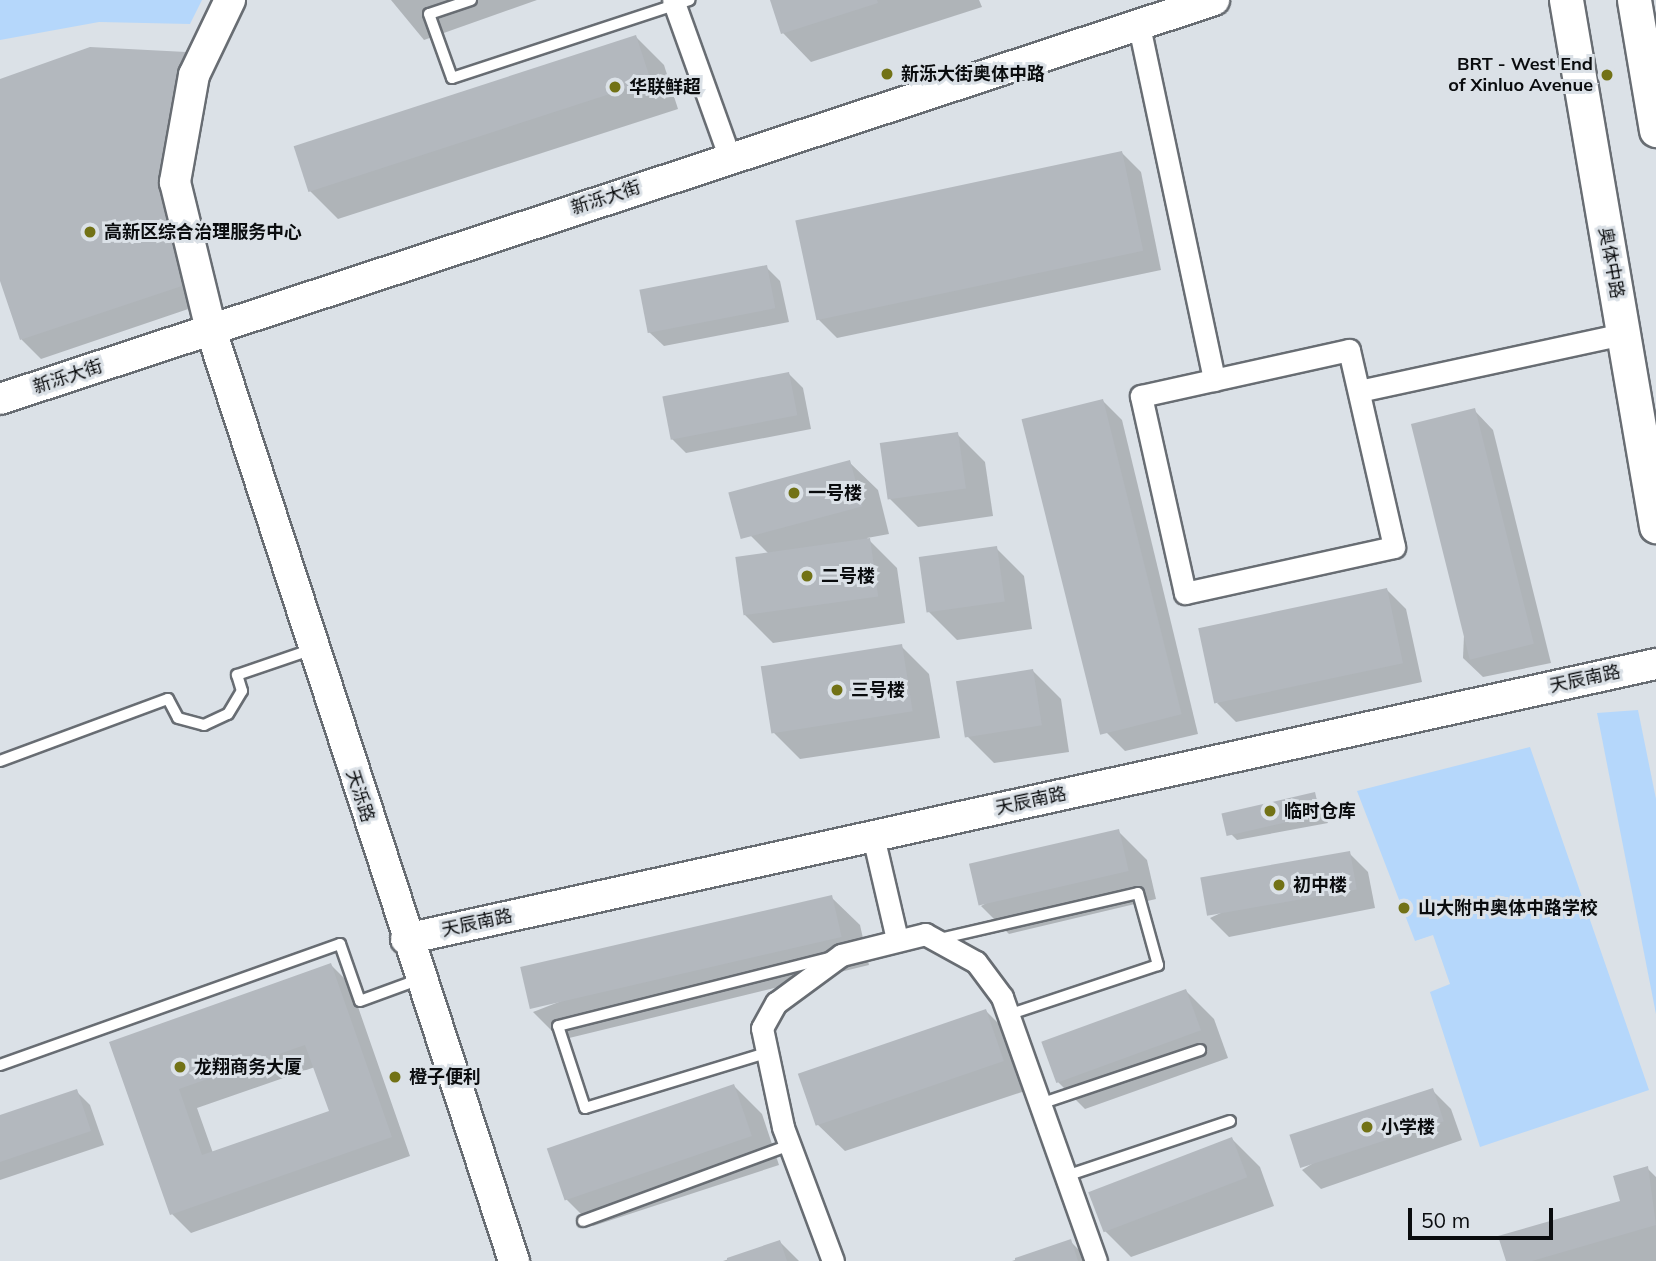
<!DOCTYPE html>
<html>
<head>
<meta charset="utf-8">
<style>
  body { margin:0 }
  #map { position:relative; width:1656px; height:1261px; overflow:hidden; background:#dbe1e7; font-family:Mulish,"Noto Sans SC",sans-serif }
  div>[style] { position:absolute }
  .green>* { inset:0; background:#b5d7fb }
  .shadow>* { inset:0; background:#0003 }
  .building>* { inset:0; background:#b3b8be; transform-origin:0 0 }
  .roads { filter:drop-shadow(2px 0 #686d73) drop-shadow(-2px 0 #686d73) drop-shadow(0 2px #686d73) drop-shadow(0 -2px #686d73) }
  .lane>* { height:10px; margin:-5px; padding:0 5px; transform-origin:5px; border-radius:5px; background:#fff }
  .street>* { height:21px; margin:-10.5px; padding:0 10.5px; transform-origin:10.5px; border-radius:10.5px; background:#fff }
  .secondary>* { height:30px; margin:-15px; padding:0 15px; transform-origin:15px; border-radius:15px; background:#fff }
  .primary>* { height:33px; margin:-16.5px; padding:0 16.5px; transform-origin:16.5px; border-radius:16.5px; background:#fff }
  .dots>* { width:19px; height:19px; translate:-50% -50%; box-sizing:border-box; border:4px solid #dbe1e7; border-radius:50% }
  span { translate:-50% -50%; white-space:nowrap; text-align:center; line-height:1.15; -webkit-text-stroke:6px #dbe1e7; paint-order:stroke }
  .poi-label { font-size:18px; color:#0a0c0e; font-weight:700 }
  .right { translate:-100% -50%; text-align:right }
  .left { translate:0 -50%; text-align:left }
  .street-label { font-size:18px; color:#0a0c0e }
  .scale { position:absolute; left:1408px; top:1208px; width:145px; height:32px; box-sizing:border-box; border:4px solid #0a0c0e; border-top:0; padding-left:9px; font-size:21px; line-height:24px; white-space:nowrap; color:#0a0c0e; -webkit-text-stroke:5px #dbe1e7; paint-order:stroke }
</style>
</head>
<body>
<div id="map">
  <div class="green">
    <i style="clip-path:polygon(0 0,202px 0,190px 24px,99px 22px,0 40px)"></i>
    <i style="clip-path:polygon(1638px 710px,1656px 799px,1656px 1014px,1597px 713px)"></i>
    <i style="clip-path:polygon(1530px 747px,1649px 1090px,1480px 1147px,1430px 992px,1450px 984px,1433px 935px,1415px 941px,1357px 791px)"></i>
  </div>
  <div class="shadow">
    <i style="clip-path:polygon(391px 0,537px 0,424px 40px)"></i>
    <i style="clip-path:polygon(772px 0,979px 0,982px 7px,811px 62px,783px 33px)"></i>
    <i style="clip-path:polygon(636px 37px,664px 65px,678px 109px,338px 219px,310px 191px)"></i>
    <i style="clip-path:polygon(185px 54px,204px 73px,176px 200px,200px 305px,41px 359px,22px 340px,0 276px,0 81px)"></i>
    <i style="clip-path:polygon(1122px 153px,1141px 172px,1161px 270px,837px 338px,817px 318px)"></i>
    <i style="clip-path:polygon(766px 267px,780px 281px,789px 322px,664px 346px,649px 332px)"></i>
    <i style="clip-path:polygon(789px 374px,803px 388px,811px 429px,686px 453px,672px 439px)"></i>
    <i style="clip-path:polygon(1103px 401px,1122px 420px,1198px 734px,1125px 751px,1106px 732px)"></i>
    <i style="clip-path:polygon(1474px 410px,1493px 430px,1551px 663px,1483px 677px,1463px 658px)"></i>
    <i style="clip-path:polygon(957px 434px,985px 462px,993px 516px,918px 527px,890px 499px)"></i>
    <i style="clip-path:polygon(849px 462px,878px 490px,889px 534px,867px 538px,897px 568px,905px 623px,773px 643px,745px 615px,769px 554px,741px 526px)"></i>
    <i style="clip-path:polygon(996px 548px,1024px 576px,1032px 629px,957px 640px,929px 612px)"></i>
    <i style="clip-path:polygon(1387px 590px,1406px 609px,1422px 682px,1236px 722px,1217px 703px)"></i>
    <i style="clip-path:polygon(901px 646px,929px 674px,940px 738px,800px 759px,772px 731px)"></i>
    <i style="clip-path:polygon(1033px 671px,1061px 699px,1069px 752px,994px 763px,966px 735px)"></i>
    <i style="clip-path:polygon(1314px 794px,1328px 823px,1237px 840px,1227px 830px)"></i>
    <i style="clip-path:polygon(1118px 831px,1147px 860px,1156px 899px,1009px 934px,981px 906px)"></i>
    <i style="clip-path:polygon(1349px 853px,1368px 872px,1375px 908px,1229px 937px,1210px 918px)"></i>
    <i style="clip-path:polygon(831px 897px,860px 925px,869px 965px,561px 1040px,533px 1012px)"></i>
    <i style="clip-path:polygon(evenodd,331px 965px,350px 984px,410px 1156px,191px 1233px,172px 1214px,111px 1043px,331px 965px,315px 1067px,331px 1112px,213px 1153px,197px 1108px,315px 1067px)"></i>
    <i style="clip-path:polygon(1186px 991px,1214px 1019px,1228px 1058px,1085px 1109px,1057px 1081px)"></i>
    <i style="clip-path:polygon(986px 1011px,1014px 1039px,1031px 1089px,845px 1151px,816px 1123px)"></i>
    <i style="clip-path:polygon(734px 1086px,762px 1114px,779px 1165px,593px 1226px,565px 1198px)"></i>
    <i style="clip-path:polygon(1432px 1090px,1451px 1109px,1462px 1140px,1321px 1189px,1302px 1170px)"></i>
    <i style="clip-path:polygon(76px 1091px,90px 1105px,104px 1145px,0 1180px,0 1116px)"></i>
    <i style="clip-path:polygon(1232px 1139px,1260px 1167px,1274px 1206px,1131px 1257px,1103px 1229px)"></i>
    <i style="clip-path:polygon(1647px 1168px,1656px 1177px,1656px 1261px,1508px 1261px,1622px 1202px)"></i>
    <i style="clip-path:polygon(1070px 1241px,1090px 1261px,1012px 1261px)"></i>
    <i style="clip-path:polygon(780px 1242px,799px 1261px,723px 1261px)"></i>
  </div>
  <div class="building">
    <i style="clip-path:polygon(770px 0,877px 0,878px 3px,781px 34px)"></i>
    <i style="left:636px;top:35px;width:48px;height:360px;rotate:72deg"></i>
    <i style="clip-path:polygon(90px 47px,186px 52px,158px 179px,182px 286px,20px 340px,0 281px,0 79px)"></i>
    <i style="left:1122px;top:151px;width:102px;height:334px;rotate:78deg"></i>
    <i style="left:767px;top:265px;width:44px;height:130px;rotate:79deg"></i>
    <i style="left:789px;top:372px;width:44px;height:129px;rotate:79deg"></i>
    <i style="left:1103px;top:399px;width:325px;height:84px;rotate:76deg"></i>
    <i style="left:1475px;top:408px;width:243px;height:66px;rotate:76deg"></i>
    <i style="left:958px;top:432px;width:57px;height:79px;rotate:82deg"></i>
    <i style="left:850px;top:460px;width:48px;height:126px;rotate:75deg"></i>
    <i style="left:870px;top:538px;width:59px;height:136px;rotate:82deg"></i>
    <i style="left:997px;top:546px;width:56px;height:79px;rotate:82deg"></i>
    <i style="left:1387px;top:588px;width:77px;height:193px;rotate:78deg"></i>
    <i style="left:902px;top:644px;width:68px;height:143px;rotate:81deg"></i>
    <i style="left:1033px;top:669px;width:57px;height:78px;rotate:81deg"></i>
    <i style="left:1315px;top:792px;width:23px;height:96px;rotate:77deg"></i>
    <i style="left:1119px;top:829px;width:43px;height:154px;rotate:77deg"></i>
    <i style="left:1350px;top:851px;width:39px;height:152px;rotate:80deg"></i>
    <i style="left:832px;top:895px;width:43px;height:320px;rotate:77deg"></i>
    <i style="clip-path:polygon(evenodd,331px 963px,392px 1137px,170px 1215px,109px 1042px,331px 963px,305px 1045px,329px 1111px,202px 1155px,179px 1089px,305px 1045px)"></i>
    <i style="left:1186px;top:989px;width:44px;height:154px;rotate:70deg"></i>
    <i style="left:986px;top:1009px;width:55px;height:199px;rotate:71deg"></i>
    <i style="left:734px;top:1084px;width:55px;height:198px;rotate:71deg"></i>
    <i style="left:1433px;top:1088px;width:35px;height:151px;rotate:72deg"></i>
    <i style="clip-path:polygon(77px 1089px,91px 1131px,0 1162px,0 1115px)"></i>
    <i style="left:1232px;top:1137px;width:43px;height:154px;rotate:69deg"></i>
    <i style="clip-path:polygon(1648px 1166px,1656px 1225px,1532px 1261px,1506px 1261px,1498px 1236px,1620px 1201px,1613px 1176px)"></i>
    <i style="clip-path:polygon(1071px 1239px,1078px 1261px,1015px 1261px,1015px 1258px)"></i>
    <i style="clip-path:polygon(780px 1240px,787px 1261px,727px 1261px,727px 1258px)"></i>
  </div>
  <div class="roads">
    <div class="lane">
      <i style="left:471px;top:0;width:44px;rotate:161.6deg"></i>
      <i style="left:429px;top:14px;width:68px;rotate:70.2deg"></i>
      <i style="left:452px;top:78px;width:250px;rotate:-18.2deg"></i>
      <i style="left:0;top:761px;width:179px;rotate:-20.3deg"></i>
      <i style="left:168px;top:699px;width:21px;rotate:62deg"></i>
      <i style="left:178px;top:718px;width:27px;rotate:15deg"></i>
      <i style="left:204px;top:725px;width:26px;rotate:-25deg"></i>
      <i style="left:228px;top:714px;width:27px;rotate:-59deg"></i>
      <i style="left:242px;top:691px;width:17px;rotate:-107deg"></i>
      <i style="left:237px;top:675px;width:80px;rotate:-18.9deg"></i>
      <i style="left:939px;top:939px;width:204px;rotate:-13deg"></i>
      <i style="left:1138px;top:893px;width:75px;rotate:74.5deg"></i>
      <i style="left:1158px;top:965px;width:158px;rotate:161.6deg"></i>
      <i style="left:766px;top:1053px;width:189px;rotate:163.1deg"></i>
      <i style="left:585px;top:1108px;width:86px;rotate:-108.2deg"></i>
      <i style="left:558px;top:1026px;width:278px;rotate:-14.1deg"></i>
      <i style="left:0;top:1065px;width:361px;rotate:-19.6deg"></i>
      <i style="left:340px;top:944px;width:60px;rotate:70.7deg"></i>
      <i style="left:360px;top:1001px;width:64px;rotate:-20.1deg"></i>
      <i style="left:1040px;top:1104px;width:169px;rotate:-18.6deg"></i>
      <i style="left:1066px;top:1176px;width:173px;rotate:-18.5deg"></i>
      <i style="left:583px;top:1221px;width:221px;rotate:-20.2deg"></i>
    </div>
    <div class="street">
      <i style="left:673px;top:0;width:168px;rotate:70.2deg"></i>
      <i style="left:1139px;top:26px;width:362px;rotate:78deg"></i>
      <i style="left:1349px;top:350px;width:202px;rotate:77.1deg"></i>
      <i style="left:1394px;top:547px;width:214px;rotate:167.6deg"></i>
      <i style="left:1185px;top:593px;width:202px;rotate:-102.6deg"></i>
      <i style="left:1141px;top:396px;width:213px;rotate:-12.5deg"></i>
      <i style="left:1359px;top:391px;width:270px;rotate:-12.2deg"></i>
      <i style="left:873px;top:836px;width:106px;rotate:76.9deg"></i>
      <i style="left:833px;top:1261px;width:143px;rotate:-110.5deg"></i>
      <i style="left:783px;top:1127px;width:101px;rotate:-102deg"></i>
      <i style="left:762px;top:1028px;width:29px;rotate:-61deg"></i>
      <i style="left:776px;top:1003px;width:81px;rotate:-36.4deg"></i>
      <i style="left:841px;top:955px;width:87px;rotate:-14deg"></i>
      <i style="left:925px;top:934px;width:58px;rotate:28.8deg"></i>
      <i style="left:976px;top:962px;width:44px;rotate:53.4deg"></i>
      <i style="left:1002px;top:997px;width:280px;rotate:70.4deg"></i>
    </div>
    <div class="secondary">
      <i style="left:230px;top:0;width:83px;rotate:115.6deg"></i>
      <i style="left:194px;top:75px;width:109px;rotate:100.1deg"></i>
      <i style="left:175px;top:182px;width:152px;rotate:76.3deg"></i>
      <i style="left:211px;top:330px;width:979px;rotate:71.97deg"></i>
      <i style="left:0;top:399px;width:1278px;rotate:-18.19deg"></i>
      <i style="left:406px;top:939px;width:1280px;rotate:-12.41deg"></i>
    </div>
    <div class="primary">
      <i style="left:1566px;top:0;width:534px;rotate:80.29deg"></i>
      <i style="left:1634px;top:0;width:132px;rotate:80.4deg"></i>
    </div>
  </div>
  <div class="dots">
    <i style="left:887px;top:74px;background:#727216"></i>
    <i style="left:1607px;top:75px;background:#727216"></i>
    <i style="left:615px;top:87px;background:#727216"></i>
    <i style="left:90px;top:232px;background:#727216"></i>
    <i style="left:794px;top:493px;background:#727216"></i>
    <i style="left:807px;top:576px;background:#727216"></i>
    <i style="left:837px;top:690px;background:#727216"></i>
    <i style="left:1270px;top:811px;background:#727216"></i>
    <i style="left:1279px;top:885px;background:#727216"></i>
    <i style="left:1404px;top:908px;background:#727216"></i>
    <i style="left:180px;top:1067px;background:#727216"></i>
    <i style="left:395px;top:1077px;background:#727216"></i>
    <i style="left:1367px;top:1127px;background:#727216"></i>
  </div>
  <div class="poi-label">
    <span class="right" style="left:1593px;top:75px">BRT - West End<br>of Xinluo Avenue</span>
    <span class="left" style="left:901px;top:74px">新泺大街奥体中路</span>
    <span class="left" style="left:629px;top:87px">华联鲜超</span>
    <span class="left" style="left:104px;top:232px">高新区综合治理服务中心</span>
    <span class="left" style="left:808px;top:493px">一号楼</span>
    <span class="left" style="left:821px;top:576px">二号楼</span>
    <span class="left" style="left:851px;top:690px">三号楼</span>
    <span class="left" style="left:1284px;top:811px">临时仓库</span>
    <span class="left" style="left:1293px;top:885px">初中楼</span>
    <span class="left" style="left:1418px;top:908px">山大附中奥体中路学校</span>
    <span class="left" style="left:194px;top:1067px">龙翔商务大厦</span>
    <span class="left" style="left:409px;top:1077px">橙子便利</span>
    <span class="left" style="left:1381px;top:1127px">小学楼</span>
  </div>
  <div class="street-label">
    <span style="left:606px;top:198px;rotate:-18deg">新泺大街</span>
    <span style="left:1611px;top:263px;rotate:80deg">奥体中路</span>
    <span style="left:68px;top:377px;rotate:-18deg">新泺大街</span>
    <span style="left:1585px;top:679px;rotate:-12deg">天辰南路</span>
    <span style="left:360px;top:796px;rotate:72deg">天泺路</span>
    <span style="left:1031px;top:801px;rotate:-12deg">天辰南路</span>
    <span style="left:477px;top:923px;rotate:-12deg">天辰南路</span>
  </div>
  <div class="scale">50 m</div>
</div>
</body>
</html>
